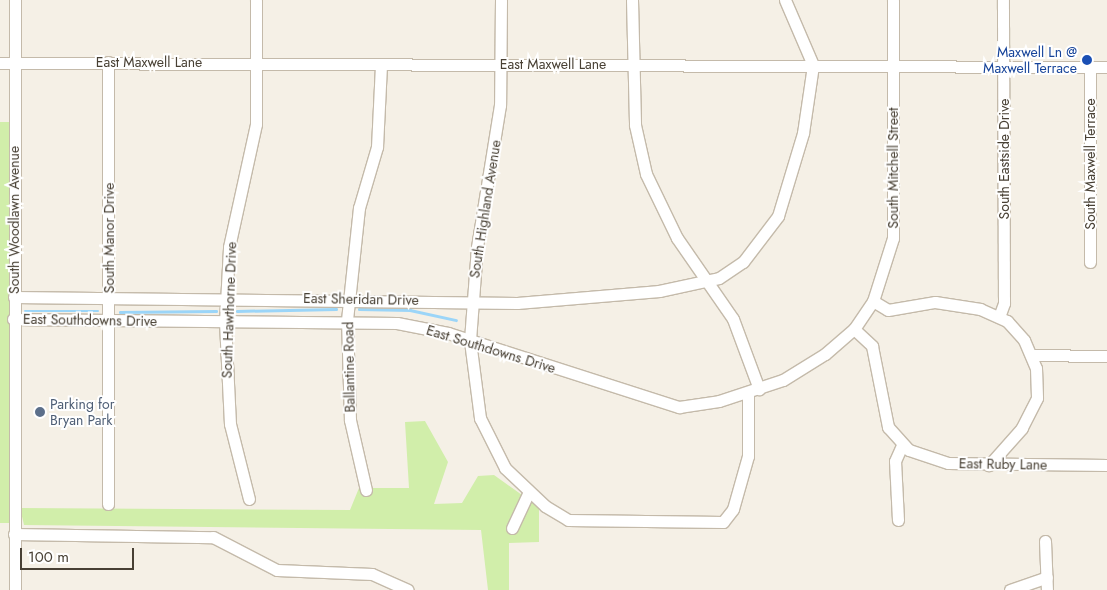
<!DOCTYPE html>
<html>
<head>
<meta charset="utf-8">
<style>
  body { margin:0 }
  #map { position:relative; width:1107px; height:590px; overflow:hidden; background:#f5f0e6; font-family:Jost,sans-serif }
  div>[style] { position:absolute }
  .green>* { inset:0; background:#d1eeaa; transform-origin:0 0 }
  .stream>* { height:2.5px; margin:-1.25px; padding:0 1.25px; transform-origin:1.25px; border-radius:1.25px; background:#9bd5f8 }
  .roads { filter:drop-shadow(1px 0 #c4baaa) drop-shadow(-1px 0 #c4baaa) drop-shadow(0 1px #c4baaa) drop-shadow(0 -1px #c4baaa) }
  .minor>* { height:11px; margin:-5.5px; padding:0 5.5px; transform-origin:5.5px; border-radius:5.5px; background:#fff }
  .dots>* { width:14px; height:14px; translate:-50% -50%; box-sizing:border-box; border:2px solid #fff; border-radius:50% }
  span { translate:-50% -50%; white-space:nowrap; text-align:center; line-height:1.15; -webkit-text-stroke:4px #fff; paint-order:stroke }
  .transit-label { font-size:14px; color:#164399 }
  .right { translate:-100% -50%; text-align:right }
  .street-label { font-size:14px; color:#484034 }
  .service-label { font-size:14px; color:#4e5e75 }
  .left { translate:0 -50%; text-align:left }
  .scale { position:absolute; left:20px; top:548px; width:114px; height:22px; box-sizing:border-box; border:2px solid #484034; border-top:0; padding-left:6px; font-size:15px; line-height:18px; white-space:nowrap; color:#484034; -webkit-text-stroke:4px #fff; paint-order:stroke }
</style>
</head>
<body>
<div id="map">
  <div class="green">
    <i style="left:0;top:122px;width:9px;height:401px"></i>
    <i style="clip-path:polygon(425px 421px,448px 462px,434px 504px,462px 503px,478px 476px,494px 475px,539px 507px,539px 542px,509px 543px,509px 590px,488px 590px,481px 530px,24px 525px,20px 508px,350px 510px,359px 488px,409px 488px,405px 422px)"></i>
  </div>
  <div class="stream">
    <i style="left:359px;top:309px;width:51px;rotate:1.1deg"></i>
    <i style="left:410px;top:310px;width:47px;rotate:12.3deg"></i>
    <i style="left:25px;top:311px;width:73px"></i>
    <i style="left:237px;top:311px;width:99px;rotate:-1.2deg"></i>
    <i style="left:120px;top:312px;width:96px;rotate:-0.6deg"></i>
  </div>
  <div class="roads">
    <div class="minor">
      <i style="left:15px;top:0;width:590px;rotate:90deg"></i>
      <i style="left:501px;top:0;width:105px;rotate:90.5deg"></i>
      <i style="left:500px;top:105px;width:144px;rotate:99.2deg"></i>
      <i style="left:477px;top:247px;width:94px;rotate:94.3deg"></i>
      <i style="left:470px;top:341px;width:78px;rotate:82.6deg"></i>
      <i style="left:480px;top:418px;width:56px;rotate:63.4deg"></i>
      <i style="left:505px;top:468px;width:55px;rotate:43.5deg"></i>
      <i style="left:545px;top:506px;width:27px;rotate:31deg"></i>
      <i style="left:568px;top:520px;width:155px;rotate:0.7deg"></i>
      <i style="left:723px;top:522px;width:16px;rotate:-52deg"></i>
      <i style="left:733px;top:509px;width:55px;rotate:-74.2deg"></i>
      <i style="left:748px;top:456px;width:63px;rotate:-90deg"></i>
      <i style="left:632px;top:0;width:125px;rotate:88.6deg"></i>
      <i style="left:635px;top:125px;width:50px;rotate:77.3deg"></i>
      <i style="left:646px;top:174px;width:71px;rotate:64.2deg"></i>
      <i style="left:677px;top:238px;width:98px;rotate:55.3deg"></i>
      <i style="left:733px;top:319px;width:75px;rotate:69.6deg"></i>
      <i style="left:893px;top:0;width:238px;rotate:90deg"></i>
      <i style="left:893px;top:238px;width:66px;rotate:107.6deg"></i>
      <i style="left:873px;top:301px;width:34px;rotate:124deg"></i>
      <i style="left:854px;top:329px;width:25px;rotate:43deg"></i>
      <i style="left:872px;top:346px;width:83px;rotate:78.8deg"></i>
      <i style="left:888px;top:427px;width:31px;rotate:48deg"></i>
      <i style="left:909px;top:450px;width:41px;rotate:18.4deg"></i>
      <i style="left:948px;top:463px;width:159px;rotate:0.7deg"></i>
      <i style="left:0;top:63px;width:1107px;rotate:0.21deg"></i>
      <i style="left:1090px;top:67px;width:195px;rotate:90deg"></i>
      <i style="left:14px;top:297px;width:503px;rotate:0.68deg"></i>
      <i style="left:517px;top:303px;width:143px;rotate:-4.8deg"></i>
      <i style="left:659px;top:291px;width:61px;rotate:-12.2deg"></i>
      <i style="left:719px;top:278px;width:29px;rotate:-34deg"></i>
      <i style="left:743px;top:262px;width:58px;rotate:-52.7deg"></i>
      <i style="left:778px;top:216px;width:87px;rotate:-73.2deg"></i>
      <i style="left:803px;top:133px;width:69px;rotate:-81.6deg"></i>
      <i style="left:813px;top:65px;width:71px;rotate:-113.3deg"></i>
      <i style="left:873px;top:301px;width:17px;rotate:31deg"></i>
      <i style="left:888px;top:310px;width:48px;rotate:-9.7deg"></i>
      <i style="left:935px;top:302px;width:46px;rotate:8.8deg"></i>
      <i style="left:980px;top:309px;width:30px;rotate:24deg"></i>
      <i style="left:1007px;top:321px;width:25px;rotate:48deg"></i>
      <i style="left:1024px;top:340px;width:30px;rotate:67deg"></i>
      <i style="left:1036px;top:368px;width:30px;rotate:88deg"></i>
      <i style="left:1037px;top:398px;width:34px;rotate:117deg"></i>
      <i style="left:1022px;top:428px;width:50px;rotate:131.7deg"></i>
      <i style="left:999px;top:317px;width:15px;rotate:-70deg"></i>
      <i style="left:1004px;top:303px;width:303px;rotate:-90.2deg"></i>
      <i style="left:13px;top:319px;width:384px;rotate:0.6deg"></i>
      <i style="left:397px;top:323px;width:52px;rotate:11.1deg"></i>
      <i style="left:448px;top:333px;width:243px;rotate:17.8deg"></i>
      <i style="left:679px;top:407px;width:40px;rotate:-8.5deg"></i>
      <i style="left:719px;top:401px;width:67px;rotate:-18.2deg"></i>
      <i style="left:783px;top:380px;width:49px;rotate:-31.8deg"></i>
      <i style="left:825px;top:354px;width:38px;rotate:-41deg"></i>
      <i style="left:1033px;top:355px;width:74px;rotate:0.8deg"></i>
      <i style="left:366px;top:490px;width:72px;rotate:-102.9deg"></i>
      <i style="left:350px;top:420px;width:100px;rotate:-91.7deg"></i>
      <i style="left:347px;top:320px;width:113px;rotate:-83.9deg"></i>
      <i style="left:359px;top:208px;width:64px;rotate:-73.6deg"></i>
      <i style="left:377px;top:147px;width:82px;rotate:-87.2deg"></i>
      <i style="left:249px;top:499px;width:77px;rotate:-104.2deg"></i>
      <i style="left:230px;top:424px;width:102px;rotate:-92.8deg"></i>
      <i style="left:225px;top:322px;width:75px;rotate:-86.9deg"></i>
      <i style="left:229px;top:247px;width:126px;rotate:-77.6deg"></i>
      <i style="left:256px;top:124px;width:124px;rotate:-90deg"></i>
      <i style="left:108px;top:504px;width:442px;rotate:-90deg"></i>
      <i style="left:898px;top:520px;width:59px;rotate:-92.9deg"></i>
      <i style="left:895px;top:461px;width:17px;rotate:-66deg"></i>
      <i style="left:512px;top:528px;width:40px;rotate:-65deg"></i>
      <i style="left:14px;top:534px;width:199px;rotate:0.9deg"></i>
      <i style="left:213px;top:537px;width:72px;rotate:27.3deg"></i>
      <i style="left:277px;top:570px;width:95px;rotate:2.4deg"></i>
      <i style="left:372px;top:574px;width:39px;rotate:24deg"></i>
      <i style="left:1045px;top:541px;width:49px;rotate:87.7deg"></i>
      <i style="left:1010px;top:590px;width:39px;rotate:-19deg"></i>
    </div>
  </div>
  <div class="dots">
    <i style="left:1087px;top:60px;background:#1a4fb4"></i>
    <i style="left:40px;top:412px;background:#5c6f8a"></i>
  </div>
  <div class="transit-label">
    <span class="right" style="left:1077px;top:60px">Maxwell Ln @<br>Maxwell Terrace</span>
  </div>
  <div class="street-label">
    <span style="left:149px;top:62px">East Maxwell Lane</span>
    <span style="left:553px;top:64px">East Maxwell Lane</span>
    <span style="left:1004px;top:159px;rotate:-90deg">South Eastside Drive</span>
    <span style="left:1090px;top:164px;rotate:-90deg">South Maxwell Terrace</span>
    <span style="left:893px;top:168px;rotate:-90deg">South Mitchell Street</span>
    <span style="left:485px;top:209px;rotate:-81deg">South Highland Avenue</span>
    <span style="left:14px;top:220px;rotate:-90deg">South Woodlawn Avenue</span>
    <span style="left:109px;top:238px;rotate:-90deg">South Manor Drive</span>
    <span style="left:361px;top:299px;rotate:1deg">East Sheridan Drive</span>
    <span style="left:229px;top:310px;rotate:-88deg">South Hawthorne Drive</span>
    <span style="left:90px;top:320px;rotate:1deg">East Southdowns Drive</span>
    <span style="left:491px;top:349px;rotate:17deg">East Southdowns Drive</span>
    <span style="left:349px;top:367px;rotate:-91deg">Ballantine Road</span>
    <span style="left:1003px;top:464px;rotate:1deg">East Ruby Lane</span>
  </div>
  <div class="service-label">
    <span class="left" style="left:50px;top:412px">Parking for<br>Bryan Park</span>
  </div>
  <div class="scale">100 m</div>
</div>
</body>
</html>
